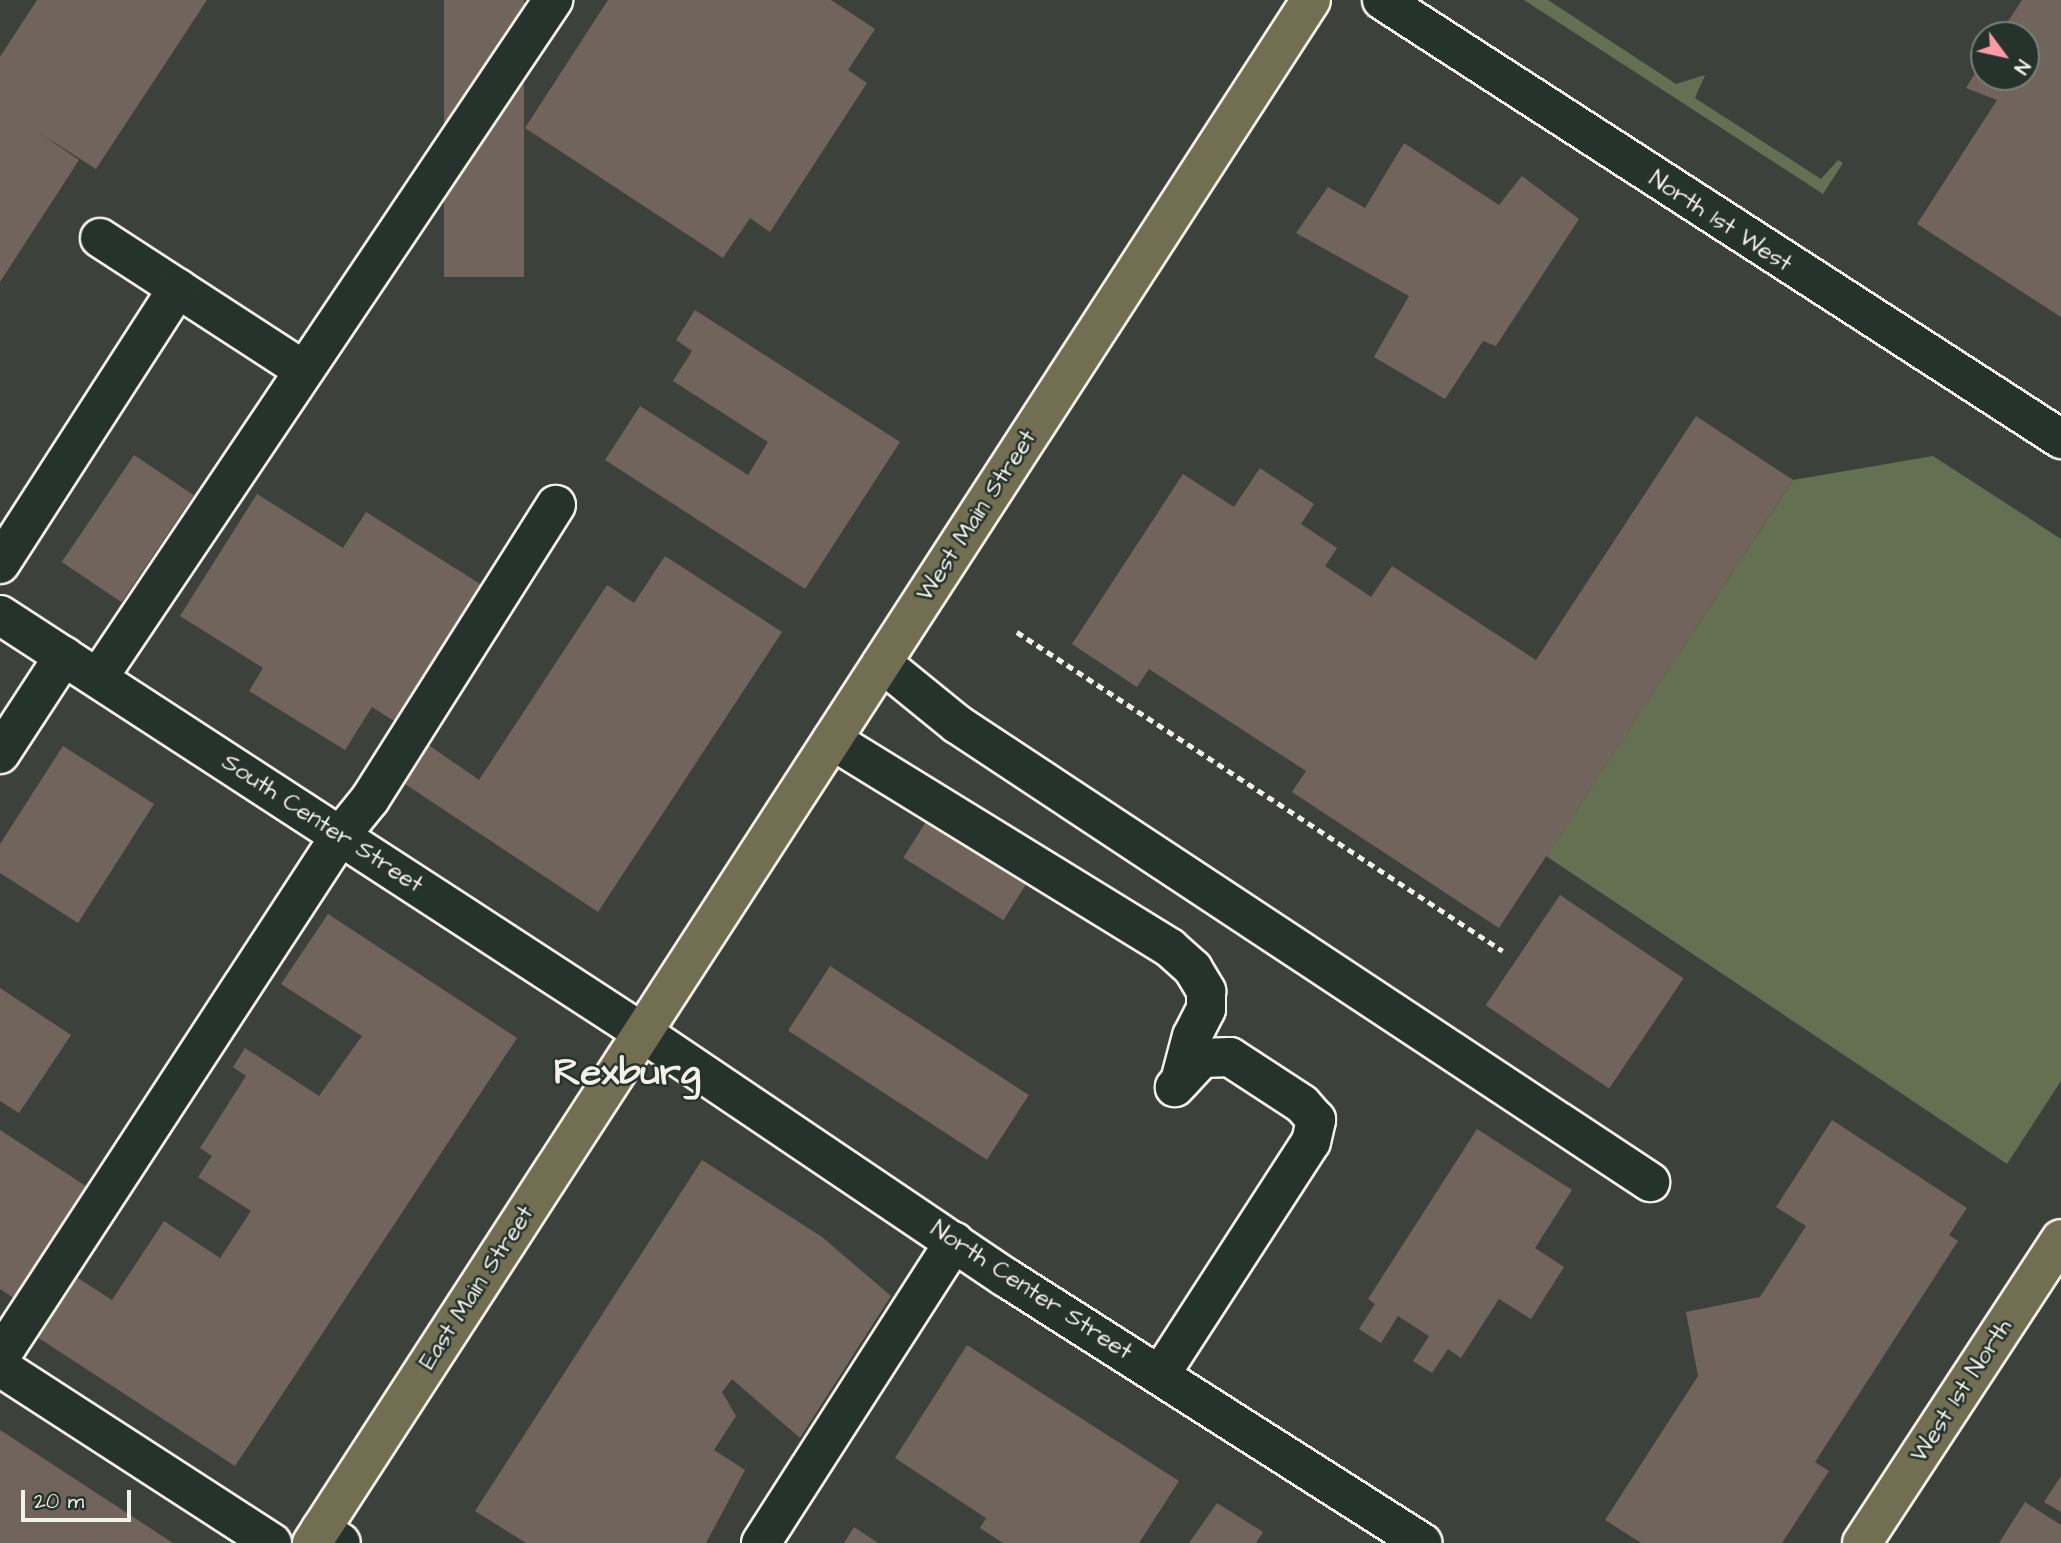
<!DOCTYPE html>
<html>
<head>
<meta charset="utf-8">
<style>
  body { margin:0 }
  #map { position:relative; width:2061px; height:1543px; overflow:hidden; background:#3c423b; font-family:"Architects Daughter",sans-serif }
  div>[style] { position:absolute }
  .green>* { inset:0; background:#637051 }
  .building>* { inset:0; background:#71645c; transform-origin:0 0 }
  .path>* { height:4.5px; margin-top:-2.25px; transform-origin:0; background:repeating-linear-gradient(90deg,#f4f1e8 0 7px,transparent 0 12px) }
  .roads { filter:drop-shadow(2px 0 #f4f1e8) drop-shadow(-2px 0 #f4f1e8) drop-shadow(0 2px #f4f1e8) drop-shadow(0 -2px #f4f1e8) }
  .minor>* { height:38px; margin:-19px; padding:0 19px; transform-origin:19px; border-radius:19px; background:#26332d }
  .major>* { height:38px; margin:-19px; padding:0 19px; transform-origin:19px; border-radius:19px; background:#726e52 }
  span { translate:-50% -50%; white-space:nowrap; text-align:center; line-height:1.15; -webkit-text-stroke:5px #26332d; paint-order:stroke }
  .street-label { font-size:24px; color:#f4f1e8 }
  .town-label { font-size:38px; color:#f4f1e8; font-weight:700 }
  .north { position:absolute; left:1970px; top:21px; width:70px; height:70px; box-sizing:border-box; background:#26332d; border:2px solid #787f78; border-radius:50%; rotate:123deg; font-size:19px; font-weight:700; line-height:28px; text-align:center; color:#f4f1e8 }
  .north::after { content:''; display:block; margin:auto; width:24px; height:32px; background:#ff9aa2; clip-path:polygon(50% 0,100% 100%,50% 72%,0 100%) }
  .scale { position:absolute; left:21px; top:1490px; width:110px; height:32px; box-sizing:border-box; border:4px solid #f4f1e8; border-top:0; padding-left:9px; font-size:21px; line-height:24px; white-space:nowrap; color:#f4f1e8; -webkit-text-stroke:5px #26332d; paint-order:stroke }
</style>
</head>
<body>
<div id="map">
  <div class="green">
    <i style="clip-path:polygon(1524px 0,1548px 0,1676px 84px,1705px 75px,1695px 98px,1821px 179px,1838px 160px,1843px 163px,1823px 194px)"></i>
    <i style="clip-path:polygon(1933px 456px,2061px 539px,2061px 1081px,2007px 1164px,1546px 856px,1793px 480px)"></i>
  </div>
  <div class="building">
    <i style="clip-path:polygon(37px 0,207px 0,96px 169px,38px 132px,79px 160px,0 282px,0 57px)"></i>
    <i style="left:444px;top:0;width:80px;height:277px"></i>
    <i style="clip-path:polygon(608px 0,831px 0,875px 29px,848px 70px,867px 83px,770px 232px,750px 218px,723px 258px,525px 128px)"></i>
    <i style="clip-path:polygon(2022px 0,2061px 0,2061px 317px,1917px 224px,1997px 100px,1966px 88px,1984px 59px,1984px 77px,2026px 77px,2026px 35px,1999px 35px)"></i>
    <i style="clip-path:polygon(1404px 143px,1499px 205px,1522px 176px,1579px 219px,1496px 346px,1483px 341px,1445px 399px,1374px 357px,1409px 296px,1296px 233px,1328px 187px,1365px 208px)"></i>
    <i style="clip-path:polygon(695px 310px,900px 442px,805px 589px,605px 460px,640px 406px,748px 475px,768px 442px,673px 381px,692px 351px,676px 340px)"></i>
    <i style="clip-path:polygon(1696px 416px,1793px 480px,1499px 928px,1292px 792px,1306px 771px,1149px 669px,1137px 687px,1072px 644px,1183px 474px,1234px 507px,1260px 468px,1314px 504px,1301px 524px,1337px 548px,1325px 566px,1371px 597px,1392px 566px,1536px 660px)"></i>
    <i style="left:134px;top:455px;width:72px;height:129px;rotate:34deg"></i>
    <i style="clip-path:polygon(257px 494px,343px 548px,366px 512px,485px 587px,399px 724px,372px 707px,345px 750px,249px 691px,263px 668px,180px 616px)"></i>
    <i style="clip-path:polygon(665px 556px,782px 632px,598px 912px,399px 780px,423px 741px,479px 780px,607px 585px,634px 603px)"></i>
    <i style="clip-path:polygon(63px 746px,154px 804px,78px 923px,0 873px,0 844px)"></i>
    <i style="left:932px;top:812px;width:118px;height:54px;rotate:32deg"></i>
    <i style="left:1560px;top:895px;width:149px;height:133px;rotate:34deg"></i>
    <i style="clip-path:polygon(328px 914px,517px 1038px,235px 1466px,31px 1333px,70px 1273px,112px 1300px,164px 1221px,220px 1258px,251px 1211px,198px 1177px,212px 1156px,200px 1148px,246px 1076px,233px 1067px,245px 1048px,319px 1096px,362px 1036px,281px 984px)"></i>
    <i style="left:830px;top:966px;width:237px;height:77px;rotate:33deg"></i>
    <i style="clip-path:polygon(0 988px,71px 1035px,19px 1113px,0 1101px)"></i>
    <i style="clip-path:polygon(1832px 1120px,1967px 1208px,1949px 1235px,1958px 1241px,1815px 1462px,1829px 1471px,1782px 1543px,1641px 1543px,1605px 1520px,1698px 1376px,1686px 1312px,1760px 1297px,1806px 1226px,1776px 1207px)"></i>
    <i style="clip-path:polygon(1477px 1129px,1572px 1190px,1535px 1248px,1564px 1267px,1531px 1319px,1499px 1299px,1461px 1358px,1448px 1349px,1432px 1373px,1413px 1361px,1429px 1336px,1398px 1316px,1381px 1343px,1359px 1329px,1375px 1304px,1368px 1299px)"></i>
    <i style="clip-path:polygon(0 1130px,92px 1190px,20px 1302px,0 1289px)"></i>
    <i style="clip-path:polygon(702px 1160px,822px 1237px,891px 1296px,800px 1438px,732px 1379px,722px 1392px,736px 1416px,714px 1450px,745px 1470px,706px 1543px,526px 1543px,475px 1511px)"></i>
    <i style="clip-path:polygon(967px 1345px,1179px 1481px,1139px 1543px,1003px 1543px,980px 1528px,986px 1518px,895px 1458px)"></i>
    <i style="clip-path:polygon(0 1430px,173px 1543px,0 1543px)"></i>
    <i style="clip-path:polygon(2061px 1476px,2061px 1512px,2044px 1502px)"></i>
    <i style="clip-path:polygon(2025px 1502px,2061px 1525px,2061px 1543px,1999px 1543px)"></i>
    <i style="clip-path:polygon(1217px 1503px,1263px 1532px,1256px 1543px,1189px 1543px)"></i>
    <i style="clip-path:polygon(854px 1527px,878px 1543px,844px 1543px)"></i>
  </div>
  <div class="path">
    <i style="left:1017px;top:632px;width:581px;rotate:33.28deg"></i>
  </div>
  <div class="roads">
    <div class="minor">
      <i style="left:1382px;top:0;width:809px;rotate:32.88deg"></i>
      <i style="left:100px;top:238px;width:242px;rotate:33deg"></i>
      <i style="left:0;top:564px;width:328px;rotate:-57.2deg"></i>
      <i style="left:0;top:615px;width:767px;rotate:33.03deg"></i>
      <i style="left:643px;top:1033px;width:437px;rotate:34deg"></i>
      <i style="left:1005px;top:1277px;width:495px;rotate:32.5deg"></i>
      <i style="left:882px;top:663px;width:97px;rotate:39.1deg"></i>
      <i style="left:957px;top:724px;width:831px;rotate:33.46deg"></i>
      <i style="left:98px;top:678px;width:817px;rotate:-56.13deg"></i>
      <i style="left:832px;top:740px;width:397px;rotate:31.6deg"></i>
      <i style="left:1170px;top:948px;width:31px;rotate:42deg"></i>
      <i style="left:1193px;top:969px;width:26px;rotate:59deg"></i>
      <i style="left:1206px;top:991px;width:18px;rotate:90deg"></i>
      <i style="left:1206px;top:1009px;width:30px;rotate:117deg"></i>
      <i style="left:1192px;top:1036px;width:47px;rotate:104.9deg"></i>
      <i style="left:0;top:754px;width:117px;rotate:-56.9deg"></i>
      <i style="left:0;top:1357px;width:622px;rotate:-56.87deg"></i>
      <i style="left:340px;top:836px;width:48px;rotate:-51deg"></i>
      <i style="left:370px;top:799px;width:348px;rotate:-57.7deg"></i>
      <i style="left:0;top:1367px;width:324px;rotate:32.9deg"></i>
      <i style="left:1160px;top:1375px;width:278px;rotate:-57.1deg"></i>
      <i style="left:1311px;top:1142px;width:23px;rotate:-77deg"></i>
      <i style="left:1316px;top:1120px;width:21px;rotate:-131deg"></i>
      <i style="left:1302px;top:1104px;width:86px;rotate:-146.9deg"></i>
      <i style="left:1230px;top:1057px;width:28px;rotate:178deg"></i>
      <i style="left:1202px;top:1058px;width:40px;rotate:133deg"></i>
      <i style="left:321px;top:1529px;width:24px;rotate:35deg"></i>
      <i style="left:761px;top:1543px;width:358px;rotate:-57.3deg"></i>
    </div>
    <div class="major">
      <i style="left:312px;top:1543px;width:1838px;rotate:-57.08deg"></i>
      <i style="left:1862px;top:1543px;width:363px;rotate:-56.8deg"></i>
    </div>
  </div>
  <div class="street-label">
    <span style="left:1720px;top:222px;rotate:33deg">North 1st West</span>
    <span style="left:977px;top:516px;rotate:-57deg">West Main Street</span>
    <span style="left:322px;top:824px;rotate:33deg">South Center Street</span>
    <span style="left:477px;top:1288px;rotate:-57deg">East Main Street</span>
    <span style="left:1031px;top:1291px;rotate:33deg">North Center Street</span>
    <span style="left:1962px;top:1391px;rotate:-57deg">West 1st North</span>
  </div>
  <div class="town-label">
    <span style="left:627px;top:1074px">Rexburg</span>
  </div>
  <div class="north">N</div>
  <div class="scale">20 m</div>
</div>
</body>
</html>
